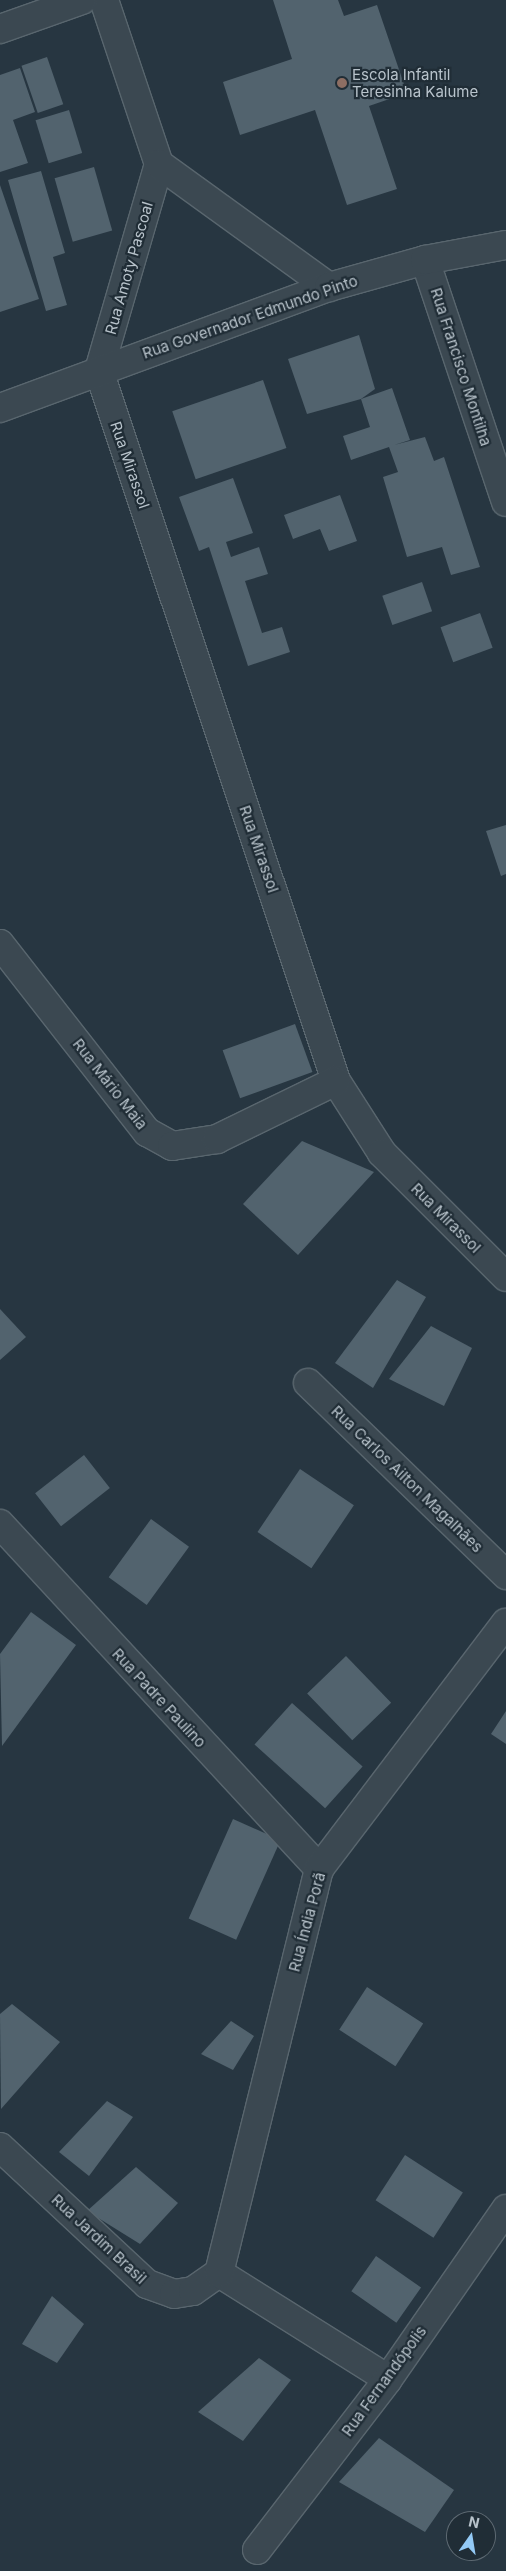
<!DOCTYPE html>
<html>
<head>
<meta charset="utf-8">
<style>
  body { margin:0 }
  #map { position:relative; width:506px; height:2571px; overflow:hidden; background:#273641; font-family:Inter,sans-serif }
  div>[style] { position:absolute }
  .building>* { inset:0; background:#52636e; transform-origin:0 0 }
  .roads { filter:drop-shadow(1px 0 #59666e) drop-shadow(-1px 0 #59666e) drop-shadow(0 1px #59666e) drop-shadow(0 -1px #59666e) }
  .minor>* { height:28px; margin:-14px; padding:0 14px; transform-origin:14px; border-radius:14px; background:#3b4851 }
  .tertiary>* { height:28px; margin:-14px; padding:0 14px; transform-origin:14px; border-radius:14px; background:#3b4851 }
  .dots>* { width:14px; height:14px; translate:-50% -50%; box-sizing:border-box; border:2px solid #202d36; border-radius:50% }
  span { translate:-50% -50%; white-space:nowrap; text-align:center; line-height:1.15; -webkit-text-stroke:4.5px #202d36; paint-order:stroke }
  .poi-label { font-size:15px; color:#b8c3cb }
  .left { translate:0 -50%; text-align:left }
  .street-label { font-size:15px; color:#b8c3cb }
  .north { position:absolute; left:446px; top:2511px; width:50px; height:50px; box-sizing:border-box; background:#202d36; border:1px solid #5d6972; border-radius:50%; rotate:13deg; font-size:14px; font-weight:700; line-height:20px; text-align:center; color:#b8c3cb }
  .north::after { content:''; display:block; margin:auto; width:18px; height:22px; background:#93c9f5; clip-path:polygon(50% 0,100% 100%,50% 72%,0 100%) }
</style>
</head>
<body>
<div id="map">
  <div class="building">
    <i style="clip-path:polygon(273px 0,338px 0,344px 16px,377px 5px,407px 93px,369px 106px,397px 189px,347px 205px,315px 110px,240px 135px,223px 82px,292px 59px)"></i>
    <i style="left:47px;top:57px;width:50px;height:27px;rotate:71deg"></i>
    <i style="clip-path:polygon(20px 68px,35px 112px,13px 120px,28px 163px,0 172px,0 75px)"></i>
    <i style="left:69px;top:110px;width:45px;height:35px;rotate:73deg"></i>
    <i style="left:94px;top:167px;width:66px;height:41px;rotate:74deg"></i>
    <i style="clip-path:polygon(41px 171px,65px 253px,53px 257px,67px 305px,46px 311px,8px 180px)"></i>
    <i style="clip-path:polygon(0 185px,39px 299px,0 312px)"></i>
    <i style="clip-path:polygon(359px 335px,375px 389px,361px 399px,307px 414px,288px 359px)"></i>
    <i style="left:263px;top:380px;width:72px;height:96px;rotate:71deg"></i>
    <i style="clip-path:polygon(392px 388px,410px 440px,394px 445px,425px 437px,434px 461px,444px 457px,480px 567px,451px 575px,442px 547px,407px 557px,383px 477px,398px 472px,389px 447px,351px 460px,343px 436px,370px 427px,361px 399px)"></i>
    <i style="clip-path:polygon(233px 478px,253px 533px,226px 542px,231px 557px,259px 547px,268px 574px,245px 581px,262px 633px,282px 627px,290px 652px,248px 666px,209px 547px,199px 551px,179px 497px)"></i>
    <i style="clip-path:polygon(340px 495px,357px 541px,329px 551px,320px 529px,293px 539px,284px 515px)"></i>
    <i style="left:422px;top:582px;width:31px;height:42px;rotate:71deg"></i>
    <i style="left:480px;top:613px;width:37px;height:42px;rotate:70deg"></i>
    <i style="clip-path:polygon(506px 825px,506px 874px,501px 876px,486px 831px)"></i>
    <i style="left:295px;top:1024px;width:51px;height:77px;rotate:70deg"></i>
    <i style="clip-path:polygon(302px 1141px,374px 1172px,298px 1255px,243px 1204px)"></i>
    <i style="clip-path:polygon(397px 1280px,426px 1297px,373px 1388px,335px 1363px)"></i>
    <i style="clip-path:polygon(0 1309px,26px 1337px,0 1360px)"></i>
    <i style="clip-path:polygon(431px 1326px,472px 1348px,444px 1406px,389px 1379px)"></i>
    <i style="left:84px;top:1455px;width:42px;height:62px;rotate:52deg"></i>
    <i style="left:300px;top:1469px;width:65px;height:76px;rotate:34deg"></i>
    <i style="left:151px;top:1519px;width:47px;height:72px;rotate:36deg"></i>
    <i style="clip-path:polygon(31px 1612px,76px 1645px,2px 1746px,0 1654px)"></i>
    <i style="left:346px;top:1656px;width:65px;height:54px;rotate:46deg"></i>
    <i style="left:292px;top:1703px;width:95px;height:56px;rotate:42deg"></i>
    <i style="clip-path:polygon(506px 1711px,506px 1744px,491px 1734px)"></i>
    <i style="left:233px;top:1819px;width:52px;height:109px;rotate:24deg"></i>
    <i style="left:367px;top:1987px;width:67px;height:51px;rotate:33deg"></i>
    <i style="clip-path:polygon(12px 2004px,60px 2042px,1px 2109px,0 2014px)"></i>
    <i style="clip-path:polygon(231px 2021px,254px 2036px,233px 2070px,201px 2054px)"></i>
    <i style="clip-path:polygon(107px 2101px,133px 2117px,89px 2176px,59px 2152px)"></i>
    <i style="left:405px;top:2155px;width:69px;height:54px;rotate:33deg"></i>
    <i style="clip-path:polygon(136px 2167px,178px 2203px,140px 2244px,87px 2211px)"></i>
    <i style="left:376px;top:2256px;width:55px;height:43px;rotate:35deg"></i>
    <i style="clip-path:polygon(52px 2296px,84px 2324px,57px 2363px,22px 2344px)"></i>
    <i style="clip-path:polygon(259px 2358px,291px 2380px,243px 2441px,198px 2412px)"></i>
    <i style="clip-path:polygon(379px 2438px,454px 2490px,425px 2532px,339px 2482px)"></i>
  </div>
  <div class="roads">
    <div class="minor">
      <i style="left:104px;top:0;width:173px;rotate:71.5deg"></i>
      <i style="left:159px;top:164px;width:216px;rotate:106.2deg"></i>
      <i style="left:99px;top:371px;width:749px;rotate:71.54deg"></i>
      <i style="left:336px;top:1081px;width:85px;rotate:57.4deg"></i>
      <i style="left:382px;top:1153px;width:175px;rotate:45deg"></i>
      <i style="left:0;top:29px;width:87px;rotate:-19.5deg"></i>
      <i style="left:159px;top:164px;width:210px;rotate:35.9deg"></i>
      <i style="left:425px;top:260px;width:255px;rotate:71.5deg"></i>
      <i style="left:0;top:944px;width:239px;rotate:52deg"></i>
      <i style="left:147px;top:1132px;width:29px;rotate:29deg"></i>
      <i style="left:172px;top:1146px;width:46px;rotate:-8.8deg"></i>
      <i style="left:217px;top:1139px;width:132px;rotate:-26deg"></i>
      <i style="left:308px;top:1383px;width:276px;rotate:44.1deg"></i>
      <i style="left:0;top:1524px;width:470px;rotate:47.2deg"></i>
      <i style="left:0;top:2147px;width:201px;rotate:43deg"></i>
      <i style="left:147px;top:2284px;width:29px;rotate:20deg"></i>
      <i style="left:174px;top:2294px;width:19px;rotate:-9deg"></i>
      <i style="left:193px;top:2291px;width:32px;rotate:-35deg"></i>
      <i style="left:219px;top:2273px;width:199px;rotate:32.1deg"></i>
      <i style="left:219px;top:2273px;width:416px;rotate:-76.1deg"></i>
      <i style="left:319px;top:1869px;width:309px;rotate:-52.8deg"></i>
      <i style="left:257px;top:2550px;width:215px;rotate:-52.5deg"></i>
      <i style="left:388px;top:2379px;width:207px;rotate:-55.2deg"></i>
    </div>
    <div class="tertiary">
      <i style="left:0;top:408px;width:351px;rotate:-20.2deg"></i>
      <i style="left:329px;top:287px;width:100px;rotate:-15.7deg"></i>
      <i style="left:425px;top:260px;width:82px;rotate:-10.5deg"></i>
    </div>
  </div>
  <div class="dots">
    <i style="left:342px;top:83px;background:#8d6e63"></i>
  </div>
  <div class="poi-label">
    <span class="left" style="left:352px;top:83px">Escola Infantil<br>Teresinha Kalume</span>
  </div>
  <div class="street-label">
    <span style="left:129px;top:268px;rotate:-74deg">Rua Amoty Pascoal</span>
    <span style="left:250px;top:317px;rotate:-19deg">Rua Governador Edmundo Pinto</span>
    <span style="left:461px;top:367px;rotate:72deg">Rua Francisco Montilha</span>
    <span style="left:130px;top:465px;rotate:71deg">Rua Mirassol</span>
    <span style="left:259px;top:849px;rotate:71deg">Rua Mirassol</span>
    <span style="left:110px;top:1084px;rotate:52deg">Rua Mário Maia</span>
    <span style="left:446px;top:1218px;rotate:45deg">Rua Mirassol</span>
    <span style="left:407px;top:1479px;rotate:44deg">Rua Carlos Ailton Magalhães</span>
    <span style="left:159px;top:1698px;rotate:47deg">Rua Padre Paulino</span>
    <span style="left:307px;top:1922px;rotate:-75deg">Rua Índia Porã</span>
    <span style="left:99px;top:2239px;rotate:43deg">Rua Jardim Brasil</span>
    <span style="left:384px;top:2381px;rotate:-54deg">Rua Fernandópolis</span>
  </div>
  <div class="north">N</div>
</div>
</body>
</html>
